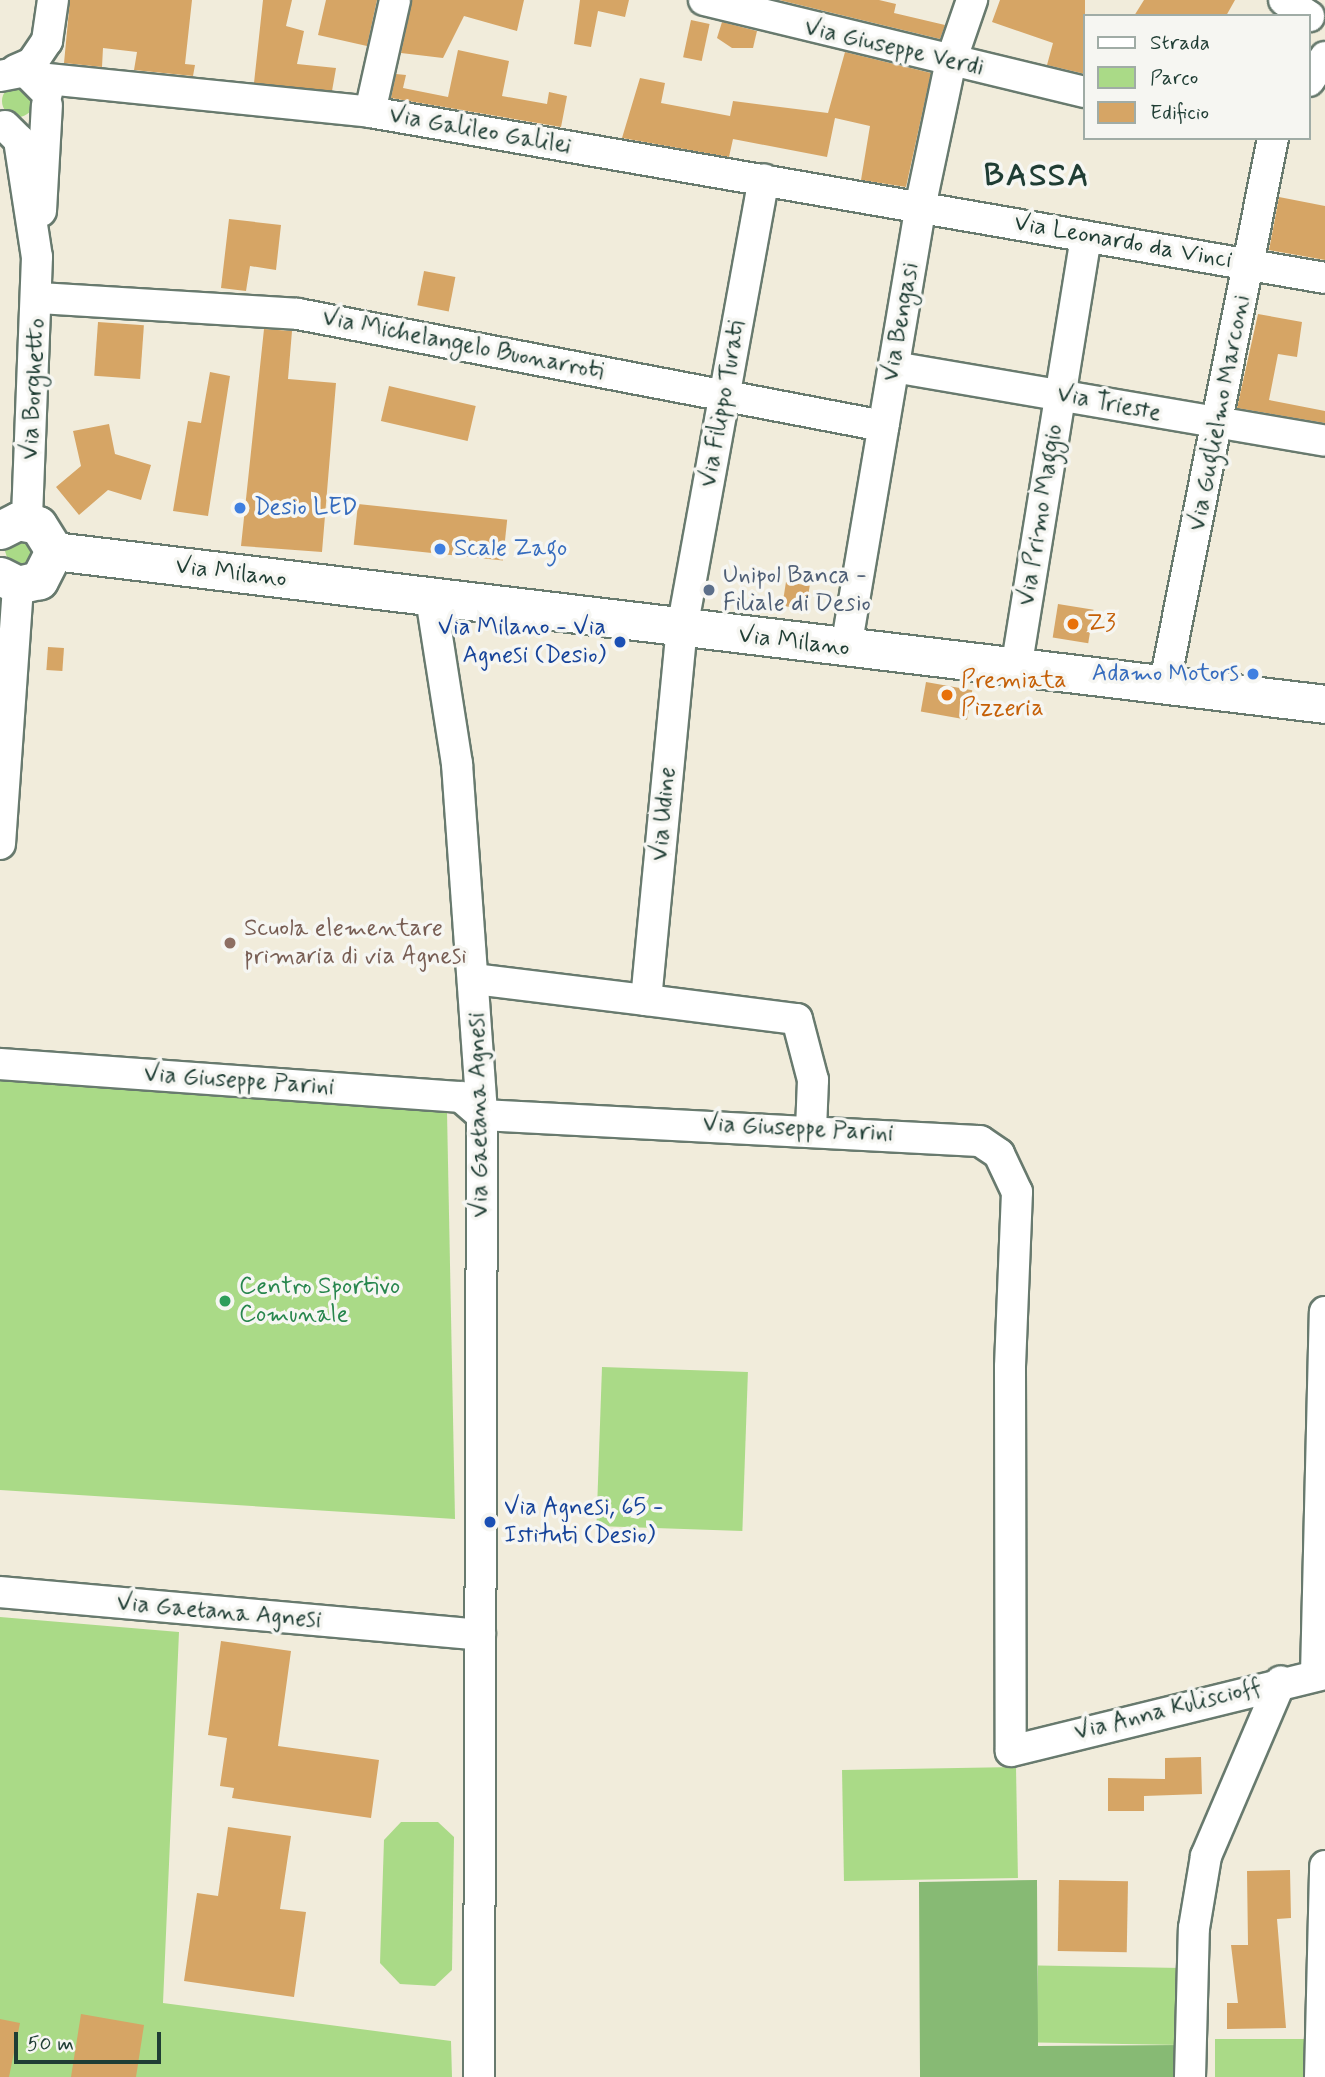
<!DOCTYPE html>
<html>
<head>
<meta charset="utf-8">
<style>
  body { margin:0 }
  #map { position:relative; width:1325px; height:2077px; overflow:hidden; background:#f1ecdb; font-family:Mynerve,sans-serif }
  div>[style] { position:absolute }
  .green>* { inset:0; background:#aada87; transform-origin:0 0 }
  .round { border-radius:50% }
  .forest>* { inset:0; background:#87ba74 }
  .building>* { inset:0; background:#d6a565; transform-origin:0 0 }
  .roads { filter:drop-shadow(2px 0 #687a6e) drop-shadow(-2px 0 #687a6e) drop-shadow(0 2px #687a6e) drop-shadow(0 -2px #687a6e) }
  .minor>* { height:30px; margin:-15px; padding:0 15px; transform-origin:15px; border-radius:15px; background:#fff }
  .major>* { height:37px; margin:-18.5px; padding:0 18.5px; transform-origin:18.5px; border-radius:18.5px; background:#fff }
  .dots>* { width:19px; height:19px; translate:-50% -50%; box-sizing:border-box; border:4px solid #f6f6f2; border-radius:50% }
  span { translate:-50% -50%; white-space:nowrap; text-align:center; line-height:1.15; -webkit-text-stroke:7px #f6f6f2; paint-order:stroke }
  .street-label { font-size:24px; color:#1f3d34 }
  .shop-label { font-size:24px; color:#366cbe }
  .left { translate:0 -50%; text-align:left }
  .right { translate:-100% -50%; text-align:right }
  .service-label { font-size:24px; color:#4e5e75 }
  .food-label { font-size:24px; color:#c56008 }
  .transit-label { font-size:24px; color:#164399 }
  .education-label { font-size:24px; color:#785e54 }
  .leisure-label { font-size:24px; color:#27864d }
  .district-label { font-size:32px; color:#1f3d34; font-weight:700; letter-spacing:2px }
  .legend { position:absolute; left:1083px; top:14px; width:228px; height:126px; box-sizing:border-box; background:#f6f6f2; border:2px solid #a0aca6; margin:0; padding:9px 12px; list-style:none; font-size:21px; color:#1f3d34 }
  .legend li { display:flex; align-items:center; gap:14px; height:35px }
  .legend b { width:35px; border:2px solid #a0aca6 }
  .scale { position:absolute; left:14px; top:2032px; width:147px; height:32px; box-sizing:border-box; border:4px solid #1f3d34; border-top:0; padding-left:9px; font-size:21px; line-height:24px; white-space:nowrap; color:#1f3d34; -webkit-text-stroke:5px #f6f6f2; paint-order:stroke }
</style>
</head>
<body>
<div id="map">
  <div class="green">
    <i class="round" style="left:2px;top:85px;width:32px;height:32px"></i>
    <i style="clip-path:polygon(11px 539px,36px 541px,28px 570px,9px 564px,5px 551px)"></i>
    <i style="clip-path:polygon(0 1076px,447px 1112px,455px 1519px,0 1490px)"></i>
    <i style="left:602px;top:1367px;width:146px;height:159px;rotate:2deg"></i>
    <i style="clip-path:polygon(0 1617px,179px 1632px,163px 2003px,451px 2041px,452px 2077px,0 2077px)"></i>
    <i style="left:1016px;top:1767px;width:111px;height:174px;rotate:89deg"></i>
    <i style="clip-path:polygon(401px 1822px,438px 1822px,454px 1837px,452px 1970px,435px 1986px,400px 1984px,380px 1963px,384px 1840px)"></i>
    <i style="left:1182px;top:1968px;width:77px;height:144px;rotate:91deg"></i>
    <i style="left:1215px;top:2039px;width:97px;height:38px"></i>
  </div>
  <div class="forest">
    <i style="clip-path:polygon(1037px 1880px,1038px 2046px,1181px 2045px,1181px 2077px,920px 2077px,919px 1882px)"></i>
  </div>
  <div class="building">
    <i style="clip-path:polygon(70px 0,192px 0,185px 64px,195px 65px,193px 76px,134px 70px,137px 52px,103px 48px,102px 67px,64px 63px)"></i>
    <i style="clip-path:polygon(263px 0,292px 0,286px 26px,304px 31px,297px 64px,336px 68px,332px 91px,254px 83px)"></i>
    <i style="clip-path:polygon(326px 0,377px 0,367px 46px,318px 35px)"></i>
    <i style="clip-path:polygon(412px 0,524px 0,517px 31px,464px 16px,443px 58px,401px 53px)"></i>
    <i style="clip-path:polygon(580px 0,629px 0,625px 17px,598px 11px,591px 47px,574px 44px)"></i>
    <i style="clip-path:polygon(779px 0,879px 0,896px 4px,894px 13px,945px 25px,940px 39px)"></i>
    <i style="clip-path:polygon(1000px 0,1085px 0,1085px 74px,1047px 65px,1053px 43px,992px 22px)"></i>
    <i style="clip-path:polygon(1144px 0,1235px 0,1226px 16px,1134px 16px)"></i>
    <i style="left:691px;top:20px;width:19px;height:38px;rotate:12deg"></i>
    <i style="clip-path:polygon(722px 22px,757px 31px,753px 48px,732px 48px,717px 38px)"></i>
    <i style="clip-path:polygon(458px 50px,509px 61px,502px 96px,547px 104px,549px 92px,567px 96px,561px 127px,391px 98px,396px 74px,406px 75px,403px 88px,448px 97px)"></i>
    <i style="clip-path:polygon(845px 52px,931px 73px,906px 187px,861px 180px,870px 126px,835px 118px,827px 157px,733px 139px,729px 157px,622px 138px,640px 78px,665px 83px,661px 103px,730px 116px,733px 101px,828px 113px)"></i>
    <i style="clip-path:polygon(1279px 197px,1325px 206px,1325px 260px,1269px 250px)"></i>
    <i style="clip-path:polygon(229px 219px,281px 225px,276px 270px,250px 266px,246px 291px,221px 288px)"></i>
    <i style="left:424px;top:271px;width:32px;height:35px;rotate:11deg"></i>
    <i style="clip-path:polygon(1258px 314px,1302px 322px,1297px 357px,1278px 354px,1269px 400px,1325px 411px,1325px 423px,1237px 408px)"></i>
    <i style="left:98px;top:322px;width:46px;height:54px;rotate:4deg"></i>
    <i style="clip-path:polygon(264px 329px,292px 331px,288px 379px,336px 383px,322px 552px,241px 546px)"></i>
    <i style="clip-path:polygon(210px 372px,230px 376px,208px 516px,173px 511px,188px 421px,201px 423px)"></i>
    <i style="left:389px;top:386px;width:89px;height:36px;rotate:13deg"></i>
    <i style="clip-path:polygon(109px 424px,115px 454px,151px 465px,141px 500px,108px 490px,79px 515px,56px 487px,81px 466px,73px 431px)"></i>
    <i style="left:358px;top:504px;width:150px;height:41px;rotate:6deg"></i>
    <i style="left:786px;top:582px;width:24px;height:24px;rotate:9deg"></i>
    <i style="left:1058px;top:604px;width:36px;height:34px;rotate:9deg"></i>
    <i style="left:48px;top:647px;width:16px;height:23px;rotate:4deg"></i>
    <i style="left:926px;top:682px;width:47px;height:30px;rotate:10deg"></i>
    <i style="clip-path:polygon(221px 1641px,291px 1651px,278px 1746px,379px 1760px,371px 1818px,232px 1798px,234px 1788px,220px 1786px,227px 1738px,208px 1735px)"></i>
    <i style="clip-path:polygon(1201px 1757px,1202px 1794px,1144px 1796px,1144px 1811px,1108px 1811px,1108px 1778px,1165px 1779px,1165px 1758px)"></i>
    <i style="clip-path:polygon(228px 1827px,291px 1836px,280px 1909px,306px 1912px,294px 1997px,184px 1981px,197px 1893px,218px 1896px)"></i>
    <i style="clip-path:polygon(1290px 1870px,1291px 1918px,1277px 1919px,1286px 2028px,1227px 2029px,1227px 2003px,1238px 2003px,1231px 1945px,1248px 1945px,1247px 1871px)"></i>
    <i style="left:1059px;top:1880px;width:69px;height:71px;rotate:1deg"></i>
    <i style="clip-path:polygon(81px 2014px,144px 2025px,136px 2077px,71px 2077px)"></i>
    <i style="clip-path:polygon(0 2019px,20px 2023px,9px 2077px,0 2077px)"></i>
  </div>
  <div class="roads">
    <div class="minor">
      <i style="left:704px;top:0;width:392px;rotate:13.6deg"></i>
      <i style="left:1284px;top:0;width:30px;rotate:33deg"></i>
      <i style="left:16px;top:70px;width:17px;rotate:-24deg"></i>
      <i style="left:32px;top:63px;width:27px;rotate:-56deg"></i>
      <i style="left:47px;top:41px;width:41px;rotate:-81.7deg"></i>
      <i style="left:0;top:76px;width:25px;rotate:-11deg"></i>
      <i style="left:25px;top:71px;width:31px;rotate:45deg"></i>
      <i style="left:38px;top:78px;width:334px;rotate:5.8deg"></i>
      <i style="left:370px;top:112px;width:969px;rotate:9.86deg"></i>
      <i style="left:1309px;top:81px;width:29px;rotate:-56deg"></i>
      <i style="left:370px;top:112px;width:115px;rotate:-77.4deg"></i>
      <i style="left:5px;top:126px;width:20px;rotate:45deg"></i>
      <i style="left:19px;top:140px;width:118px;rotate:81.3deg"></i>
      <i style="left:37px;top:257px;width:264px;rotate:92.2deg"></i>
      <i style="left:41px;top:211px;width:106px;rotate:-86.8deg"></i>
      <i style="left:38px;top:298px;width:260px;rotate:3.5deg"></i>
      <i style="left:298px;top:314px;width:596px;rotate:10.84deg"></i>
      <i style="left:894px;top:367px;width:437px;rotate:9.7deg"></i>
      <i style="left:431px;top:598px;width:168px;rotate:81.1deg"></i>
      <i style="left:457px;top:764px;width:352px;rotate:85.9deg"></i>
      <i style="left:482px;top:1115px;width:962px;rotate:90.18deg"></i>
      <i style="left:846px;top:648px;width:451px;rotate:-80.4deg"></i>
      <i style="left:921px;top:203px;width:145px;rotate:-78.1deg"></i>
      <i style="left:951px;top:61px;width:65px;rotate:-71deg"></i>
      <i style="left:1016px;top:669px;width:438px;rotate:-80.8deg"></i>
      <i style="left:1164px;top:687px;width:560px;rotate:-78.77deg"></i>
      <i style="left:0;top:844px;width:260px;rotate:-86deg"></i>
      <i style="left:474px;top:979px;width:173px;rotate:7deg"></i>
      <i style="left:646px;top:1000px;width:373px;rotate:-84.5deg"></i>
      <i style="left:682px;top:629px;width:457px;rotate:-79.7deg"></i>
      <i style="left:646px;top:1000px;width:152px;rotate:7.2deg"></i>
      <i style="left:797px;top:1019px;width:63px;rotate:75.3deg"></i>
      <i style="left:813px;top:1080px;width:49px;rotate:92.3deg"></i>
      <i style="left:0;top:1064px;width:462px;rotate:4.1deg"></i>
      <i style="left:461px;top:1097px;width:28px;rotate:41deg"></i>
      <i style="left:482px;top:1115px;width:499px;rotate:3deg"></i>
      <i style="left:980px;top:1141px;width:23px;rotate:34deg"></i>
      <i style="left:999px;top:1154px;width:42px;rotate:64.7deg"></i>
      <i style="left:1017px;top:1192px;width:175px;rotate:92.3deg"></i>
      <i style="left:1010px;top:1367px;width:384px;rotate:89.9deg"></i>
      <i style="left:1011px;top:1751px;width:323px;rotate:-13.8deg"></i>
      <i style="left:0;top:1592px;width:482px;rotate:5.1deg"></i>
      <i style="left:1316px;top:1674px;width:362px;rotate:-88.6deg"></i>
      <i style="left:1190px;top:2077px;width:149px;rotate:-88.5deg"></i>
      <i style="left:1194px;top:1928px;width:73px;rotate:-80.5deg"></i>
      <i style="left:1206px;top:1856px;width:190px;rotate:-66.8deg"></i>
      <i style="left:1320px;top:2077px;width:211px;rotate:-88.6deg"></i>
    </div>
    <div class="major">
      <i style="left:0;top:530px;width:20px;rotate:-27deg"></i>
      <i style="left:18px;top:521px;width:20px;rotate:11deg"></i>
      <i style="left:38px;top:525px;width:31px;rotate:58deg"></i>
      <i style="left:54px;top:551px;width:33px;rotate:117deg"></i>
      <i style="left:39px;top:580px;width:22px;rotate:167deg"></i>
      <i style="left:18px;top:585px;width:20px;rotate:-153deg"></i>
      <i style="left:54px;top:551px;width:1280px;rotate:6.86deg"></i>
    </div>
  </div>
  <div class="dots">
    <i style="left:240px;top:508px;background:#3f7fe0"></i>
    <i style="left:440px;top:549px;background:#3f7fe0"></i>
    <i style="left:709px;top:590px;background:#5c6f8a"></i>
    <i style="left:1073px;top:624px;background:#e8710a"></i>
    <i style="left:620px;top:642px;background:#1a4fb4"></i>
    <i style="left:1253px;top:674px;background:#3f7fe0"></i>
    <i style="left:947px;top:695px;background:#e8710a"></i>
    <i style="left:230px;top:943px;background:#8d6e63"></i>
    <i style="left:225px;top:1301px;background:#2e9e5b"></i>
    <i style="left:490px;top:1522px;background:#1a4fb4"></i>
  </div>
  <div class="street-label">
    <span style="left:894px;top:48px;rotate:13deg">Via Giuseppe Verdi</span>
    <span style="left:480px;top:131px;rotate:10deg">Via Galileo Galilei</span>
    <span style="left:1123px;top:242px;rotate:10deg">Via Leonardo da Vinci</span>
    <span style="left:901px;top:322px;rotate:-80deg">Via Bengasi</span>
    <span style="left:463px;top:345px;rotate:11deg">Via Michelangelo Buonarroti</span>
    <span style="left:34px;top:389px;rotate:-87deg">Via Borghetto</span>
    <span style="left:723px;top:404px;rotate:-80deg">Via Filippo Turati</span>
    <span style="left:1109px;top:404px;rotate:11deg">Via Trieste</span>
    <span style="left:1220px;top:413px;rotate:-79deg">Via Guglielmo Marconi</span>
    <span style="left:1041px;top:515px;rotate:-81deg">Via Primo Maggio</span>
    <span style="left:231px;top:573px;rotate:7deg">Via Milano</span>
    <span style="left:794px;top:642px;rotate:7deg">Via Milano</span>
    <span style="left:664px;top:814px;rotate:-85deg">Via Udine</span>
    <span style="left:239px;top:1081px;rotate:4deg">Via Giuseppe Parini</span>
    <span style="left:479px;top:1115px;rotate:-91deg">Via Gaetana Agnesi</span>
    <span style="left:798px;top:1129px;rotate:3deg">Via Giuseppe Parini</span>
    <span style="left:219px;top:1612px;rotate:5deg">Via Gaetana Agnesi</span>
    <span style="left:1168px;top:1710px;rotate:-14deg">Via Anna Kuliscioff</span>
  </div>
  <div class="shop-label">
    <span class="left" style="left:254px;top:508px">Desio LED</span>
    <span class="left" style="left:454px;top:549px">Scale Zago</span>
    <span class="right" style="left:1239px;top:674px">Adamo Motors</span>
  </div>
  <div class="service-label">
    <span class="left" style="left:723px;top:590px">Unipol Banca -<br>Filiale di Desio</span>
  </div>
  <div class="food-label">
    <span class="left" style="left:1087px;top:624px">Z3</span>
    <span class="left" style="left:961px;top:695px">Premiata<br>Pizzeria</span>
  </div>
  <div class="transit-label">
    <span class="right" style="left:606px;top:642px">Via Milano - Via<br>Agnesi (Desio)</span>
    <span class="left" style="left:504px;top:1522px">Via Agnesi, 65 -<br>Istituti (Desio)</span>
  </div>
  <div class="education-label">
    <span class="left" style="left:244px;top:943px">Scuola elementare<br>primaria di via Agnesi</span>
  </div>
  <div class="leisure-label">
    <span class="left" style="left:239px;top:1301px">Centro Sportivo<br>Comunale</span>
  </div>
  <div class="district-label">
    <span style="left:1037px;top:176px">BASSA</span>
  </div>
  <ul class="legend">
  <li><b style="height:9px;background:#fff"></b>Strada</li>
  <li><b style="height:19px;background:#aada87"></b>Parco</li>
  <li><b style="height:19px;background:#d6a565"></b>Edificio</li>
  </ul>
  <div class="scale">50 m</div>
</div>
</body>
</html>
